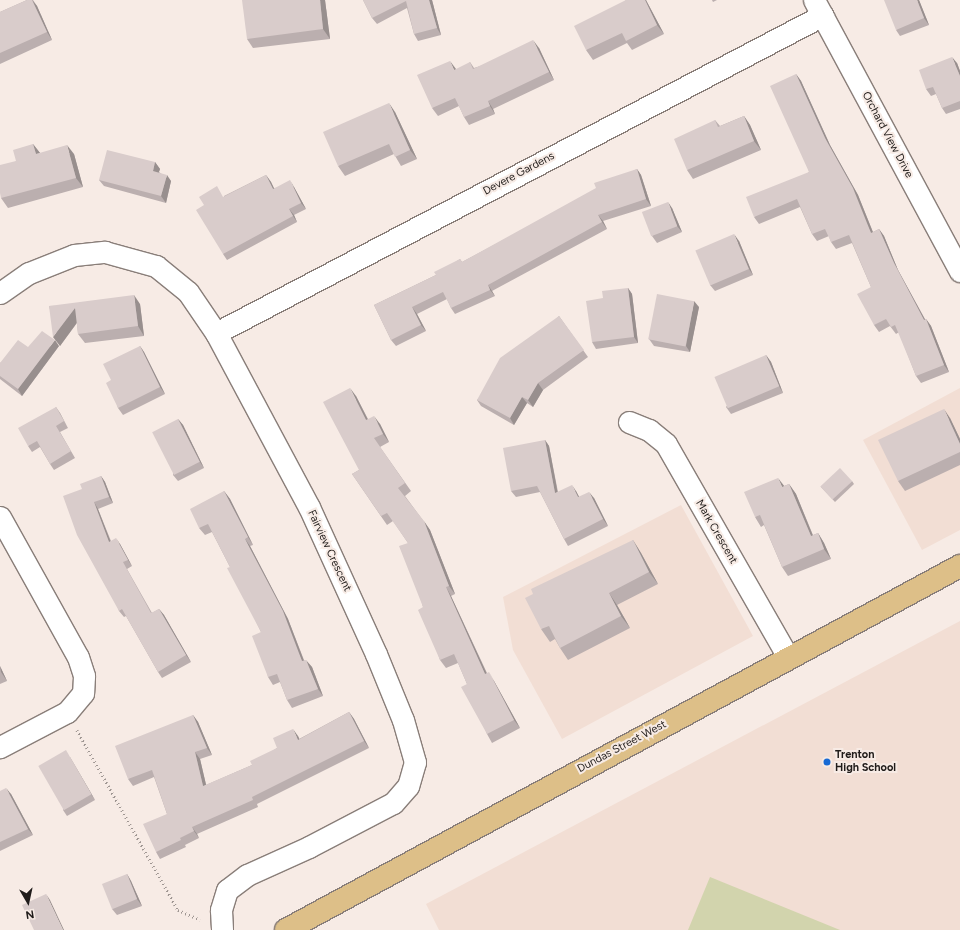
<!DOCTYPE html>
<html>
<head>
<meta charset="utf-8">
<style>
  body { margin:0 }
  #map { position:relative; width:960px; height:930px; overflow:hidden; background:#f7ebe5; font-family:Figtree,sans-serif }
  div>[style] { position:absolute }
  .built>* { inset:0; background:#f2ded4 }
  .green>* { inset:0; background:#d2d4ad }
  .path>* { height:2.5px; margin-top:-1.25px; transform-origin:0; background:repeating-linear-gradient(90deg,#9f9692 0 1px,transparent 0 4px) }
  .roads { filter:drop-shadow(1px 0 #897e79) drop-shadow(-1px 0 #897e79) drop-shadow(0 1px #897e79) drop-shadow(0 -1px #897e79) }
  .minor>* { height:21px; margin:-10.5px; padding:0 10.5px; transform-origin:10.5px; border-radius:10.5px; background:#fff }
  .primary>* { height:22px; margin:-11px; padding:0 11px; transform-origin:11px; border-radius:11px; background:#ddbf88 }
  .wall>* { inset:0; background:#bbafaf }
  .shaded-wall>* { inset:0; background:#988f8e }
  .building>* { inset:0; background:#d9cccb; transform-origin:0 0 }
  .dots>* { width:11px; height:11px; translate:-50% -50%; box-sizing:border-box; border:2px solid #f7ebe5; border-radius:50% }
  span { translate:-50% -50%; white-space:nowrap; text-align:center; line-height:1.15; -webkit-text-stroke:4px #f7ebe5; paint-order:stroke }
  .street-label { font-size:11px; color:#201c1a }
  .poi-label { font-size:11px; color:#201c1a; font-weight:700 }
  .left { translate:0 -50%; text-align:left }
  .north { position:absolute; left:8px; top:882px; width:40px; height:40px; -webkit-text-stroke:3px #f7ebe5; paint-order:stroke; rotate:171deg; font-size:11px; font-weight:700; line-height:16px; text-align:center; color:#201c1a }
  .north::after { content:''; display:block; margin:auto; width:14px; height:18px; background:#201c1a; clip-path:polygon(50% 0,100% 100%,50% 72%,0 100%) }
</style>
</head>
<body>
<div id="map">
  <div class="built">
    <i style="clip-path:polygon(960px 388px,960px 530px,922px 550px,863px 440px)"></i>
    <i style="clip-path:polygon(681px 505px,753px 636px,562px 739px,513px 650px,503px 597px)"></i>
    <i style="clip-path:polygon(960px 621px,960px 930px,439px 930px,426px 904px)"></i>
  </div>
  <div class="green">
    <i style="clip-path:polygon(710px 877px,840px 930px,688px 930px)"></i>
  </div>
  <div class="path">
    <i style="left:77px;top:730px;width:206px;rotate:60.7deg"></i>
    <i style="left:178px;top:910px;width:24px;rotate:24deg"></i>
  </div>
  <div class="roads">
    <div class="minor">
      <i style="left:814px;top:0;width:308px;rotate:61.7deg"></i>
      <i style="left:0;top:293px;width:35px;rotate:-35deg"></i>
      <i style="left:29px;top:273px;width:48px;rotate:-21.8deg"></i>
      <i style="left:74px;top:255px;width:31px;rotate:-6deg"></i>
      <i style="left:105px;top:252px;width:53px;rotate:15.4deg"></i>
      <i style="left:156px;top:266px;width:41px;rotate:39.1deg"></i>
      <i style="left:188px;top:292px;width:50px;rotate:55.7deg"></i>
      <i style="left:216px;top:333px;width:197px;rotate:61.9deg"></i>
      <i style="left:309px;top:507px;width:162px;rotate:65.5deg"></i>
      <i style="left:376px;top:654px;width:71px;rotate:67.8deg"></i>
      <i style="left:403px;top:720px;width:44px;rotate:74.1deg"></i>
      <i style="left:415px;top:762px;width:25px;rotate:106deg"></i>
      <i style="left:408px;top:786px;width:23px;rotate:131deg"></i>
      <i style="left:393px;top:803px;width:95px;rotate:152.4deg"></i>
      <i style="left:309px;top:847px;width:68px;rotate:155.7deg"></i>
      <i style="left:247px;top:875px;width:25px;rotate:143deg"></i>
      <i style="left:227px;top:890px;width:21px;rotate:107deg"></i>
      <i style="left:221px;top:910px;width:20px;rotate:87deg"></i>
      <i style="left:216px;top:333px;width:685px;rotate:-27.65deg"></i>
      <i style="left:629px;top:422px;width:22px;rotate:22deg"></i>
      <i style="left:649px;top:430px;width:22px;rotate:39deg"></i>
      <i style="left:666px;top:444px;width:245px;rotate:60.2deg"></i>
      <i style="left:0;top:517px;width:160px;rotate:60.9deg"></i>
      <i style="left:78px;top:657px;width:20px;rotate:72deg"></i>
      <i style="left:84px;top:676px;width:17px;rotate:93deg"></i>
      <i style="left:83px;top:693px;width:25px;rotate:130deg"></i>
      <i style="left:67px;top:712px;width:76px;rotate:152.4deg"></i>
    </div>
    <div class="primary">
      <i style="left:286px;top:930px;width:766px;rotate:-28.37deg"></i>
    </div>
  </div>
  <div class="wall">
    <i style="clip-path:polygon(27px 0,33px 0,37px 6px,52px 40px,0 64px,0 12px)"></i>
    <i style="clip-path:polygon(325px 0,330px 39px,253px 48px,247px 39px)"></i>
    <i style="clip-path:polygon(363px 0,432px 0,441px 35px,418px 41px,414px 34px,407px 8px,377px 24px,372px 18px)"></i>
    <i style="clip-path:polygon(626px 0,646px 0,664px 34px,632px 50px,627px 43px,593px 60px,586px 50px)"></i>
    <i style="clip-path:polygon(712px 0,717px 0,713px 2px)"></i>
    <i style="clip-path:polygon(919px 0,929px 25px,900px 36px,896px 30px)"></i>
    <i style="clip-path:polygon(539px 48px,554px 80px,493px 109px,495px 114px,469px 125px,464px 117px,459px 106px,438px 116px,432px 108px,470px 62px,474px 68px)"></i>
    <i style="clip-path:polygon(957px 63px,960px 71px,960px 109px,946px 114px,942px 108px,936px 94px,931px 96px,926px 89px)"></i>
    <i style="clip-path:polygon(796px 74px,801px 81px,830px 145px,858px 195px,873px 232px,879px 229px,884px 236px,898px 270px,925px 319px,926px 319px,931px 326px,949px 372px,921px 383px,916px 376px,899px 332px,896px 334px,890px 326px,879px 332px,874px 325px,871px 287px,852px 243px,836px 249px,831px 242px,829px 236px,817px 241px,812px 234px,800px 207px,759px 224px,754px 217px,809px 172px)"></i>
    <i style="clip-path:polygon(395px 112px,417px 159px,401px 166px,394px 154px,345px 176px,338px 166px)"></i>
    <i style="clip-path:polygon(744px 116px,750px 125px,761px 150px,693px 179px,687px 170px,715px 120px,720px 126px)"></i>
    <i style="clip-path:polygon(33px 144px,40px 153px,74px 154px,83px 187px,8px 208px,1px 198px,16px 161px)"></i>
    <i style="clip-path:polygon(155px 162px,160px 169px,159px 172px,171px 181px,166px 203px,104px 186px,99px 180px)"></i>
    <i style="clip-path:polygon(637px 169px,641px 175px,651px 206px,603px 221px,607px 229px,492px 291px,495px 296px,455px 314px,451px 308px,447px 299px,417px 314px,426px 331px,396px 346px,391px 340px,374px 305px,436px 275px,460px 259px,462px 262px)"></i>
    <i style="clip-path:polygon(266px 175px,271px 182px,274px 188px,294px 187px,306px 209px,294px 215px,297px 222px,227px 260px,223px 254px,224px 196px)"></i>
    <i style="clip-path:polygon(672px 208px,682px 232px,657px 243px,652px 236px)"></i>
    <i style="clip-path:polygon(739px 241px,753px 275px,715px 291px,710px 285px)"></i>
    <i style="clip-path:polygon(628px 288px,632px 294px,638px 343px,596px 349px,592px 342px)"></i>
    <i style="clip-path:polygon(140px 304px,144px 336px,85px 343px,78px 334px,77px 323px,60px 346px,49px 306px)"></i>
    <i style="clip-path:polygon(699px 307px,690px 352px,654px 346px,649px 339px)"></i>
    <i style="clip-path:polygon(559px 316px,588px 357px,543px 390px,533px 407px,527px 403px,514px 425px,481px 406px,477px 400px)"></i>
    <i style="clip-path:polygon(59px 346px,22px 396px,0 379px,0 363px,28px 347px)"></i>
    <i style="clip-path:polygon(140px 346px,144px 352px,165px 394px,123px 415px,118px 408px,111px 380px)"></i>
    <i style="clip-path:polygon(766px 355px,771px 362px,783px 393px,731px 414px,726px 407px)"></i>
    <i style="clip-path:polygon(356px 396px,368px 419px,380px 424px,389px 442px,380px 447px,411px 491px,405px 496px,430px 530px,455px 594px,451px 596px,487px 673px,494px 681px,520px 728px,492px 743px,487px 734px,467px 684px,458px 663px,446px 668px,440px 660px,423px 607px,408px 543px,393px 521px,387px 525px,352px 474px,359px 470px)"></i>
    <i style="clip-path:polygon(56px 407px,68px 428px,60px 432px,75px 458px,54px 470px,50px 464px,40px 447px,32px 452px,28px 446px)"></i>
    <i style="clip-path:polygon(950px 418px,960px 439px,960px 465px,905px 491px,898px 481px)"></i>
    <i style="clip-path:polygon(178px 419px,183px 425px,204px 468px,178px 481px,173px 475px)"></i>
    <i style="clip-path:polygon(545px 440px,549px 446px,558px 492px,576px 491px,579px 497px,594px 498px,608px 526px,568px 546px,564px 539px,540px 492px,516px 497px,511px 491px)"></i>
    <i style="clip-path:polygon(101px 476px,105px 482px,113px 503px,98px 509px,111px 541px,120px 544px,132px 566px,127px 569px,152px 613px,159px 609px,164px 615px,191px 662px,162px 678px,158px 672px,126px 616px,124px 617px,119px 611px,82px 489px)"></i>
    <i style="clip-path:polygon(852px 481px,854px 484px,835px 502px,821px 487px)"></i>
    <i style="clip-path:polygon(789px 484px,796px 494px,813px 535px,818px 533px,824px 543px,831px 559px,788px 576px,782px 567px,764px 525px,761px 527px,755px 517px,784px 486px)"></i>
    <i style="clip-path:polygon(224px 491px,230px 499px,253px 545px,250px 546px,288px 619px,304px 660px,312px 667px,323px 696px,292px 708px,287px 700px,280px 682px,273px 685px,268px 677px,261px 632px,230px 567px,212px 532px,205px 535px,199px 528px)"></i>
    <i style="clip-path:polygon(633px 540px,641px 553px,658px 584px,617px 605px,630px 628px,568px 660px,560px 648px,555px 639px,550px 642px,541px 629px)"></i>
    <i style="clip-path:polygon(0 666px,7px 681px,0 684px)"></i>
    <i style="clip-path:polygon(349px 712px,354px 719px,369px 748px,257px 804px,258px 807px,197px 834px,199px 838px,185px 845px,186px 847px,160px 859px,156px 852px,167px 814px,154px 777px,133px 786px,128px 779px,193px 715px,198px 722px,212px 755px,200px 759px,206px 785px,252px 765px,277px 748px,298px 736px,299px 739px)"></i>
    <i style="clip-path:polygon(70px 757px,95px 800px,67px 816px,63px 810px)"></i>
    <i style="clip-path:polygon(0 791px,11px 794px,33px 835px,0 851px)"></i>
    <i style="clip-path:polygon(127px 874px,131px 881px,142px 906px,117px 915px,112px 909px)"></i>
  </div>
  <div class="shaded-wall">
    <i style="clip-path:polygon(32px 0,37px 6px,52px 40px,47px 32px)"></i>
    <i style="clip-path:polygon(320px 0,325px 0,330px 39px,323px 29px)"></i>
    <i style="clip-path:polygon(429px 0,432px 0,441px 35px,437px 28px)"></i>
    <i style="clip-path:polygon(645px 0,646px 0,647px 2px,664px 34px,657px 25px)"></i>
    <i style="clip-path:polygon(917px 0,919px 0,929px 25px,924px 18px)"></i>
    <i style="clip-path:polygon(533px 40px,539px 48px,554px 80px,549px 72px)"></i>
    <i style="clip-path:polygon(952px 57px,957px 63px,960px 71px,960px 76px)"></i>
    <i style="clip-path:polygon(450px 61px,456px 69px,460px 78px,454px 70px)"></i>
    <i style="clip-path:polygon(796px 74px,801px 81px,830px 145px,858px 195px,876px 240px,871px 233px,825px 138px)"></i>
    <i style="clip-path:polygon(488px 101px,493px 109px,495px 114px,490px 106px)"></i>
    <i style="clip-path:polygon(389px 103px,395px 112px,417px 159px,410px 150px)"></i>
    <i style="clip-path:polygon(744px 116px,750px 125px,761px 150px,754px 141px)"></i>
    <i style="clip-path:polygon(33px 144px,40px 153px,36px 154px)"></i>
    <i style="clip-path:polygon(67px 145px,74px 154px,83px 187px,76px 178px)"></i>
    <i style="clip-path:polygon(155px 162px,160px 169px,157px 177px,153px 171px)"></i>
    <i style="clip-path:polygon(637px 169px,641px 175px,651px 206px,646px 199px)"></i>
    <i style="clip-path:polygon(167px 175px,171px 181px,166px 203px,161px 196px)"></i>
    <i style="clip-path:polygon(266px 175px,271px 182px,277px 195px,273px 189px)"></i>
    <i style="clip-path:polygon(290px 180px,294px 187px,306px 209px,301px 203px)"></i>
    <i style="clip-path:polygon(668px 202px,672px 208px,682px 232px,677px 226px)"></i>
    <i style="clip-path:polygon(289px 209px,294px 215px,297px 222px,293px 216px)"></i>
    <i style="clip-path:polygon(598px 215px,603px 221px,607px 229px,602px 222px)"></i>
    <i style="clip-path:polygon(879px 229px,884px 236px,898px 270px,929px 327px,924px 320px,894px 263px)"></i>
    <i style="clip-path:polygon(734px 234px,739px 241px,753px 275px,749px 269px)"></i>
    <i style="clip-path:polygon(488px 285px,492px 291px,495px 296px,490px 290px)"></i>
    <i style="clip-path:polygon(628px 288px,632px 294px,638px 343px,634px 337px)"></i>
    <i style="clip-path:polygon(134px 295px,140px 304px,144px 336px,138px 326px)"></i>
    <i style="clip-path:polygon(694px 301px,699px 307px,690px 352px,686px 346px)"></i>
    <i style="clip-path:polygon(412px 307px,417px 314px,426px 331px,421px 325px)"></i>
    <i style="clip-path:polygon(75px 308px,81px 317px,60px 346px,53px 337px)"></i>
    <i style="clip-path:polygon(926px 319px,931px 326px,949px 372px,944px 365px)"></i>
    <i style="clip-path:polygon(55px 340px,59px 346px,22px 396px,18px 389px)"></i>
    <i style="clip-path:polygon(140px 346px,144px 352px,165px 394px,160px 387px)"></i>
    <i style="clip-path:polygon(766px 355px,771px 362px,783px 393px,779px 386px)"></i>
    <i style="clip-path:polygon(538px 383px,543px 390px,533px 407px,528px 400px)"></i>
    <i style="clip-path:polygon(350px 388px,356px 396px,372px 428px,366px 420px)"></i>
    <i style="clip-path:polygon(522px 397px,527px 403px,514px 425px,510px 418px)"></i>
    <i style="clip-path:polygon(56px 407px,60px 413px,68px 428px)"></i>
    <i style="clip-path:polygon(944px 409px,950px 418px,960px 439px,960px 444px)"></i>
    <i style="clip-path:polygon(374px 416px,380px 424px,389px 442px,383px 434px)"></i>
    <i style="clip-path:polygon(178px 419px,183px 425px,204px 468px,200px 462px)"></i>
    <i style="clip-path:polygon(545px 440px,549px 446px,559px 500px,555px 493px)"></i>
    <i style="clip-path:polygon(101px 476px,105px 482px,113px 503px,109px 497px)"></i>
    <i style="clip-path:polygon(778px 478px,785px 487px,782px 487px)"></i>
    <i style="clip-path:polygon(789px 484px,796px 494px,817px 546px,811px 536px)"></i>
    <i style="clip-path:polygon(572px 485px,576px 491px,583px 504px,578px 497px)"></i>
    <i style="clip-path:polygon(224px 491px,230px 499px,253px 545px,248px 537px)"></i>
    <i style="clip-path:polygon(589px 492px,594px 498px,608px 526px,603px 519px)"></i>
    <i style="clip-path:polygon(94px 502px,98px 509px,113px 548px,109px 542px)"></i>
    <i style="clip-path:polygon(424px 521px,430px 530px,455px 594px,449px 586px)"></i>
    <i style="clip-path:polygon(818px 533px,824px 543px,831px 559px,824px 549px)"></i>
    <i style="clip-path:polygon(116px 538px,120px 544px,132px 566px,128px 560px)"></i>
    <i style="clip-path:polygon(245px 539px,250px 546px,288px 619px,307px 669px,302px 661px)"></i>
    <i style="clip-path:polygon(633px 540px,641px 553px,658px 584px,649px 572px)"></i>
    <i style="clip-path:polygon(446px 587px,451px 596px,491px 683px,485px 674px)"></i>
    <i style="clip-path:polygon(609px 593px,617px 605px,630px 628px,621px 616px)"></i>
    <i style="clip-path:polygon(159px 609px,164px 615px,191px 662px,186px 655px)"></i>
    <i style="clip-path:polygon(306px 660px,312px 667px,323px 696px,318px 689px)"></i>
    <i style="clip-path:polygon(0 666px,7px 681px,1px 672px)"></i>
    <i style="clip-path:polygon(489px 672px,494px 681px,520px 728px,514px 720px)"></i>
    <i style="clip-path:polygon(349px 712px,354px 719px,369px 748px,364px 741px)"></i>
    <i style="clip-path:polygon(193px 715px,198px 722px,212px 755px,207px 748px)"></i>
    <i style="clip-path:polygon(293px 729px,298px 736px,303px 747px,298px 740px)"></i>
    <i style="clip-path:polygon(66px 750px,70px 757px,95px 800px,91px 794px)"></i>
    <i style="clip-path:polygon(195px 752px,200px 759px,208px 793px,203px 786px)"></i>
    <i style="clip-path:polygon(6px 788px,11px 794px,33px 835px,28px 829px)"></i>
    <i style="clip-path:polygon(192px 827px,197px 834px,199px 838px,194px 831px)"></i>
    <i style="clip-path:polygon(127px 874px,131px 881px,142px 906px,137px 899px)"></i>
    <i style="clip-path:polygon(46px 894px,50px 900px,64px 930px,63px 930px)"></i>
  </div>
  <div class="building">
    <i style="clip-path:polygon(27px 0,32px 0,47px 32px,0 53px,0 12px)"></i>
    <i style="clip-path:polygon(242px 0,320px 0,323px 29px,247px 39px)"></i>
    <i style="clip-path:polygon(363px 0,429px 0,437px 28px,414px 34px,406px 1px,372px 18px)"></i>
    <i style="clip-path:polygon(626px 0,645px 0,657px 25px,626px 41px,622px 33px,586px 50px,574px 26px)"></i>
    <i style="clip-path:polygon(884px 0,917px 0,924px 18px,896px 30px)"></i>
    <i style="clip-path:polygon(533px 40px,549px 72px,488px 101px,490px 106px,464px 117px,455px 98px,432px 108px,417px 75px,450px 61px,454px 70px,470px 62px,473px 69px)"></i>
    <i style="clip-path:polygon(952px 57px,960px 76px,960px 101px,942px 108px,933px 87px,926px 89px,919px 70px)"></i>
    <i style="clip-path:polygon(796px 74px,825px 138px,853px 188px,871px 233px,879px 229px,894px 263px,924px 320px,926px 319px,944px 365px,916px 376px,895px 325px,891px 327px,886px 319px,874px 325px,857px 294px,871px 287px,849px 235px,831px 242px,825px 229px,812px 234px,797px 199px,754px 217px,746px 197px,809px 172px,770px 86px)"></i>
    <i style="clip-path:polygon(389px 103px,410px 150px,395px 157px,389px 144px,338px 166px,323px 132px)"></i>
    <i style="clip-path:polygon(744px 116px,754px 141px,687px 170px,674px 139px,715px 120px,718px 127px)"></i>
    <i style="clip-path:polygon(33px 144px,36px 154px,67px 145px,76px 178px,1px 198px,0 193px,0 165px,16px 161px,13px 150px)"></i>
    <i style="clip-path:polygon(107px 150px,155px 162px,153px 171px,167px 175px,161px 196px,99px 180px)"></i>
    <i style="clip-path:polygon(637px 169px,646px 199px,598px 215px,602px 222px,488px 285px,490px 290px,451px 308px,443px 292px,412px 307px,421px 325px,391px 340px,374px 305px,436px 275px,434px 272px,460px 259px,462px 262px,596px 188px,594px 183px)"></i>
    <i style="clip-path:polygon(266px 175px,273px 189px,290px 180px,301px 203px,289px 209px,293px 216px,223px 254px,196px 210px,204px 205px,199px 197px,217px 186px,223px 197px)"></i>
    <i style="left:668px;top:202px;width:26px;height:28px;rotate:69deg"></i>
    <i style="left:734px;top:234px;width:38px;height:42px;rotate:67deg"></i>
    <i style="clip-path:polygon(628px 288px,634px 337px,592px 342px,586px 301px,603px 298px,602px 291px)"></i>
    <i style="left:657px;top:294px;width:38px;height:46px;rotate:11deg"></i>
    <i style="clip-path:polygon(134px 295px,138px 326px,78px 334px,75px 308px,53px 337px,49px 306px)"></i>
    <i style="clip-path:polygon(559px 316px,584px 350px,538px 383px,528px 400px,522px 397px,510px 418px,477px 400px,500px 358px)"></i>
    <i style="clip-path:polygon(42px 331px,55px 340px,18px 389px,0 376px,0 363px,18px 340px,28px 347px)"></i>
    <i style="clip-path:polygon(140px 346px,160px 387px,118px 408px,106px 383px,111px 380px,103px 364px)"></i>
    <i style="left:766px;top:355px;width:34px;height:56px;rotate:67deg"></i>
    <i style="clip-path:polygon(350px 388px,366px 420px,374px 416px,383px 434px,374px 438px,405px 483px,398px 488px,424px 521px,449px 586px,446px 587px,485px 674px,489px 672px,514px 720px,487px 734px,461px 687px,467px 684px,454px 654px,440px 660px,418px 610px,423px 607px,399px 546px,408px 543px,387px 513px,381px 516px,352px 474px,359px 470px,323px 402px)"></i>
    <i style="clip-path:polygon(56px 407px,64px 421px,56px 426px,71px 451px,50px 464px,37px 441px,28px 446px,18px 428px)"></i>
    <i style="clip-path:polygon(944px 409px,960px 444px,960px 452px,898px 481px,878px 440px)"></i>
    <i style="left:178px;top:419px;width:48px;height:29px;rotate:63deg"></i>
    <i style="clip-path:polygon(545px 440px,555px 493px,572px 485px,578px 497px,589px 492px,603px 519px,564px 539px,537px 486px,511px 491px,503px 448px)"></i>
    <i style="left:840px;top:468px;width:18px;height:27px;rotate:47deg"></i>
    <i style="clip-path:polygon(101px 476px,109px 497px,94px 502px,109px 542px,116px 538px,128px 560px,123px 562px,151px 613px,159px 609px,186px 655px,158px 672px,122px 609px,119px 611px,77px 535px,63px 496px,82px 489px,80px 484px)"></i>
    <i style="clip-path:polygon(778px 478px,782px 487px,789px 484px,811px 536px,818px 533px,824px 549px,782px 567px,760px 515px,755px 517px,744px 492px)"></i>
    <i style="clip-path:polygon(224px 491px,248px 537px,245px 539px,283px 611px,302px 661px,306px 660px,318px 689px,287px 700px,277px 674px,268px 677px,252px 636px,261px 632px,227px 568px,230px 567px,208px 524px,199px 528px,190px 509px)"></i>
    <i style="clip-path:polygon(633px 540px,649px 572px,609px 593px,621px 616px,560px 648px,549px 626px,541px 629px,525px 598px,533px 594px,531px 589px)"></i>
    <i style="clip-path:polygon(349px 712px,364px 741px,252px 797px,253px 800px,192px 827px,194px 831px,180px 838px,181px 840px,156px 852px,143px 824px,167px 814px,152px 770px,128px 779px,115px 746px,193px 715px,207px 748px,195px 752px,203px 786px,252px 765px,250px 761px,277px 748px,273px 738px,293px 729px,298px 740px)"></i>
    <i style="left:66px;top:750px;width:51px;height:32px;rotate:60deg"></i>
    <i style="clip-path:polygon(6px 788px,28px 829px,0 842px,0 791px)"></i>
    <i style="left:127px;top:874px;width:27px;height:27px;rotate:68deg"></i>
    <i style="clip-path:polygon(46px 894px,63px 930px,34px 930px,22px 905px)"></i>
  </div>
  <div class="dots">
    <i style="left:827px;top:762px;background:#186ad4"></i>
  </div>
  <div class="street-label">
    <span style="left:887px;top:135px;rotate:62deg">Orchard View Drive</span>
    <span style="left:519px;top:174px;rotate:-28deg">Devere Gardens</span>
    <span style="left:716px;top:532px;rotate:60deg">Mark Crescent</span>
    <span style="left:329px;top:551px;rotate:65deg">Fairview Crescent</span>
    <span style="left:622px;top:747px;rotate:-28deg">Dundas Street West</span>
  </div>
  <div class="poi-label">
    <span class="left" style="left:835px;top:762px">Trenton<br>High School</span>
  </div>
  <div class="north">N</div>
</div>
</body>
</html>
